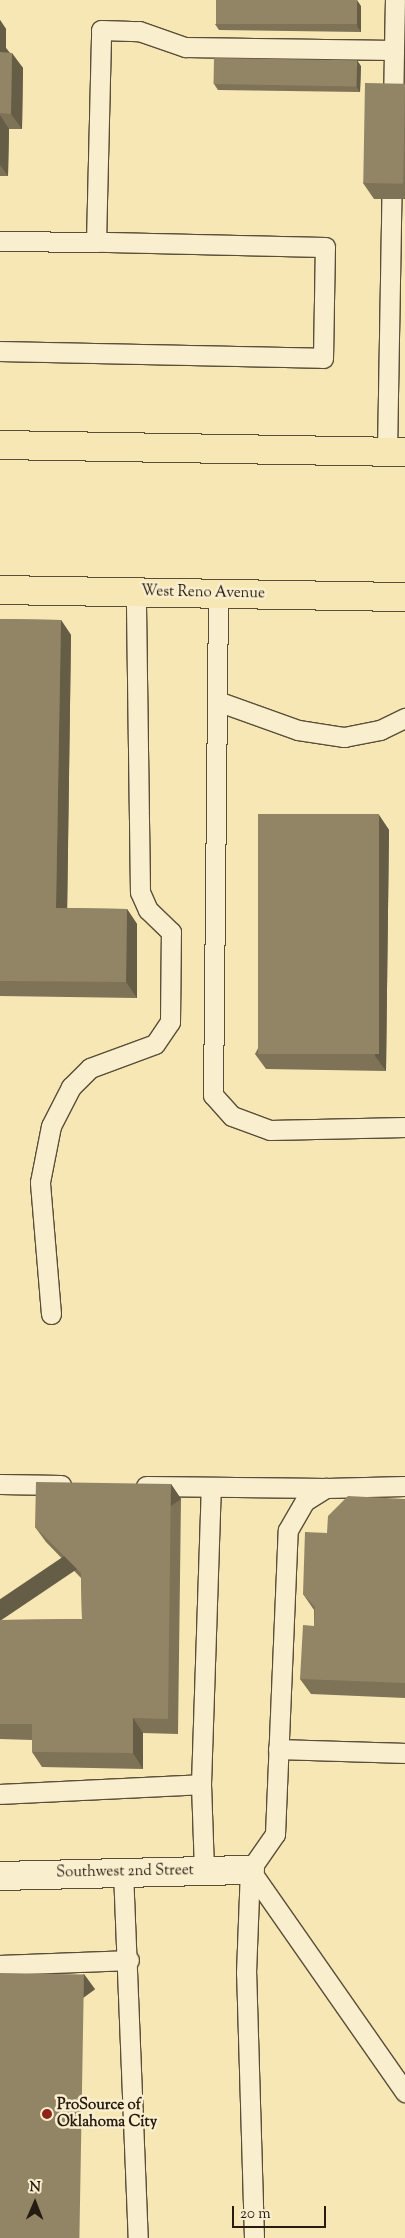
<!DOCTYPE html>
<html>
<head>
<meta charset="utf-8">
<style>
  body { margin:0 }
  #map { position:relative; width:405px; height:2238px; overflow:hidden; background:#f6e7b4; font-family:"Sorts Mill Goudy",serif }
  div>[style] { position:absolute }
  .roads { filter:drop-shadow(1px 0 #5a4e39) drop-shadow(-1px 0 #5a4e39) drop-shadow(0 1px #5a4e39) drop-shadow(0 -1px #5a4e39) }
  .service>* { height:19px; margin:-9.5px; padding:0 9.5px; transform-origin:9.5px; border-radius:9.5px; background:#f9efce }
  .minor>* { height:28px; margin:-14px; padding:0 14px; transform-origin:14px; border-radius:14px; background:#f9efce }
  .primary>* { height:28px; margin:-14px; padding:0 14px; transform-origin:14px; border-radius:14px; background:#f6e7b4 }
  .wall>* { inset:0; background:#7e7257 }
  .shaded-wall>* { inset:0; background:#665d47; transform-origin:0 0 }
  .building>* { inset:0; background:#928565; transform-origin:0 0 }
  .dots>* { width:14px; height:14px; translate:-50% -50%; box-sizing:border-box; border:2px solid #f9efce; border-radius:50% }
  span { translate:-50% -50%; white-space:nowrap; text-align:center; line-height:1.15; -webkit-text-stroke:5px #f9efce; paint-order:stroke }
  .street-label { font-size:15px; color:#261b10 }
  .poi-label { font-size:15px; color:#261b10; font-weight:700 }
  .left { translate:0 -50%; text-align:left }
  .north { position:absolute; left:10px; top:2178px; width:50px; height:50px; -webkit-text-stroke:4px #f9efce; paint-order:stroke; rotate:1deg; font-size:14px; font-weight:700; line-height:20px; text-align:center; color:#261b10 }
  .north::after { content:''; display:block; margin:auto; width:18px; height:22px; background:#261b10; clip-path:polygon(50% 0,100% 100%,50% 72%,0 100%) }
  .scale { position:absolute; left:232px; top:2206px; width:94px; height:22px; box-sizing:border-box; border:2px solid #261b10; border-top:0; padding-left:6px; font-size:15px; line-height:18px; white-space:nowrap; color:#261b10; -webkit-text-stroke:4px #f9efce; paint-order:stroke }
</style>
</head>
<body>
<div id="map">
  <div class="roads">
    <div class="service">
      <i style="left:393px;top:108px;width:58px;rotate:-89deg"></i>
      <i style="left:0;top:241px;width:96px;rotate:0.6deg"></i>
      <i style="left:96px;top:242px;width:212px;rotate:-88.6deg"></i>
      <i style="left:101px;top:30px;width:38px;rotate:2deg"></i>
      <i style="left:139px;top:31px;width:49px;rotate:19.2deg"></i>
      <i style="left:185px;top:47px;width:209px;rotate:0.8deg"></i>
      <i style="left:394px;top:50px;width:50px;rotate:-88.9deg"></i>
      <i style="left:0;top:351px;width:323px;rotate:1.2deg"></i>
      <i style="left:323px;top:358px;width:111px;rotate:-89deg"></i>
      <i style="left:325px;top:247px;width:229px;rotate:-178.7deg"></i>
      <i style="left:387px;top:452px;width:279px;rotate:-89deg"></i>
      <i style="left:218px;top:594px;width:501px;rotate:90.57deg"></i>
      <i style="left:213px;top:1095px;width:28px;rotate:48deg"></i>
      <i style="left:232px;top:1116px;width:40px;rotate:20.2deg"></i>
      <i style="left:270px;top:1130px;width:135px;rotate:-1.3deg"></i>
      <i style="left:217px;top:701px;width:86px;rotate:19.7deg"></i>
      <i style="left:298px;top:730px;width:47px;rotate:8.7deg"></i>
      <i style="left:344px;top:737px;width:37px;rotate:-11deg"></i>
      <i style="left:380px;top:730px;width:28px;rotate:-26deg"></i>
      <i style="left:51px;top:1314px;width:132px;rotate:-94.8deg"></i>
      <i style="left:40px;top:1182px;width:57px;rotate:-78.9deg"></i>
      <i style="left:51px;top:1126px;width:44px;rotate:-62.9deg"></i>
      <i style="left:71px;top:1087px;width:27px;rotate:-45deg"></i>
      <i style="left:90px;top:1068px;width:69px;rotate:-20.3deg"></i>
      <i style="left:155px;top:1044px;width:27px;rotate:-56deg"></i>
      <i style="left:170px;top:1022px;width:90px;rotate:-89.4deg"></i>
      <i style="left:171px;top:932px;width:32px;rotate:-136deg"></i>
      <i style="left:148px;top:910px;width:20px;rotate:-114deg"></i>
      <i style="left:140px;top:892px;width:300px;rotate:-90.8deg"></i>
      <i style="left:0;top:1484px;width:61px;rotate:0.9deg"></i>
      <i style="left:146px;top:1486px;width:180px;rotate:0.6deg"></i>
      <i style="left:278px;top:1749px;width:127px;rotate:1.8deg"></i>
      <i style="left:201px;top:1784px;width:86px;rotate:88deg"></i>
      <i style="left:0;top:1794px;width:201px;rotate:-2.8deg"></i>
      <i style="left:201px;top:1784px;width:297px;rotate:-88.1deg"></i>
      <i style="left:250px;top:1870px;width:271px;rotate:55.1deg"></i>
      <i style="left:123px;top:1871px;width:367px;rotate:87.7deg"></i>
      <i style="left:0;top:1965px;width:129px;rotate:-2.2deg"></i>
      <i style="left:254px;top:2238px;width:265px;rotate:-91.7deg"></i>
      <i style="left:246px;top:1973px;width:103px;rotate:-87.8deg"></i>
      <i style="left:250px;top:1870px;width:44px;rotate:-55.2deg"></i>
      <i style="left:275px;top:1834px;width:304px;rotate:-87.6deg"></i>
      <i style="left:288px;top:1530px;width:34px;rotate:-60deg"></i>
      <i style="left:305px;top:1501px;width:25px;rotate:-32deg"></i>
      <i style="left:326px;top:1488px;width:79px;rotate:-1.5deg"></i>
    </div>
    <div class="minor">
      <i style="left:0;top:1876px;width:250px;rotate:-1.4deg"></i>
    </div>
    <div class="primary">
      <i style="left:0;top:445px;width:405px;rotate:1deg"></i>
      <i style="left:0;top:590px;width:405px;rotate:1deg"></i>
    </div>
  </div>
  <div class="wall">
    <i style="clip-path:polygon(361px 6px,361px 32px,219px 30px,215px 24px)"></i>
    <i style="clip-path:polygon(0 20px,6px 29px,6px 48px,23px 68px,22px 129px,9px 129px,8px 176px,0 176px)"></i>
    <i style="clip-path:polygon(361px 66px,360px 92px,218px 90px,214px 84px)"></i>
    <i style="clip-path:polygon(405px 84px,405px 199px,374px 199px,363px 183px)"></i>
    <i style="clip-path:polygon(0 619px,61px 620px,71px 635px,67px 908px,127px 909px,137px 924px,137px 998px,0 996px)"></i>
    <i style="clip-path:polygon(379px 815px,389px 830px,386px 1071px,266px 1069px,255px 1054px)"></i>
    <i style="clip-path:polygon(171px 1484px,181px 1499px,178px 1734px,143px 1733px,143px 1769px,42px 1767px,32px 1752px,32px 1740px,0 1739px,0 1620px,82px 1619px,81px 1578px,46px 1542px,35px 1527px)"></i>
    <i style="clip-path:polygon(405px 1499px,405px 1698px,311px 1694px,300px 1679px,314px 1626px,314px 1610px,303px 1594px,327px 1533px)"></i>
  </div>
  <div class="shaded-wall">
    <i style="clip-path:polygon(357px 0,361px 6px,361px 32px,357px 26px)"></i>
    <i style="clip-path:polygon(0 20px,6px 29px,6px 48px,11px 56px,0 52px)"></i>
    <i style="clip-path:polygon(12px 53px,23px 68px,22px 129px,11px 114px)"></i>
    <i style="clip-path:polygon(357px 60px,361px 66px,360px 92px,356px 86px)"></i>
    <i style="clip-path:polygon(0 115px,9px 129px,8px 176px,0 165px)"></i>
    <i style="clip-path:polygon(61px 620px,71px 635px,67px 923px,56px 908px)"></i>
    <i style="clip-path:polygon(379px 815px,389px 830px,386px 1071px,375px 1056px)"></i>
    <i style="clip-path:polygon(127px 909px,137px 924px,137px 998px,126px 982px)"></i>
    <i style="left:171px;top:1484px;width:18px;height:235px;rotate:56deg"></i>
    <i style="clip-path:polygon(133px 1718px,143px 1733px,143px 1769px,133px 1753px)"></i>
    <i style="left:84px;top:1974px;width:19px;height:264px;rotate:54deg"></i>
  </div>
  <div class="building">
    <i style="left:216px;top:0;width:141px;height:24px"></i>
    <i style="clip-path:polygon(0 40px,0 52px,12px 53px,11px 114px,0 113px)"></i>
    <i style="left:214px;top:58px;width:143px;height:26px;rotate:1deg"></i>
    <i style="left:365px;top:83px;width:40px;height:100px;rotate:1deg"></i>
    <i style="clip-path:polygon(0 619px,61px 620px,56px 908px,127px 909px,126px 982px,0 981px)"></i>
    <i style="left:258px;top:814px;width:121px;height:240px"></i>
    <i style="clip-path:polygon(36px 1482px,171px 1484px,168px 1719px,133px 1718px,133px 1753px,32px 1752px,32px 1724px,0 1724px,0 1620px,82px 1619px,81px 1573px,35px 1527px)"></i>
    <i style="clip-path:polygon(348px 1496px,405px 1499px,405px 1683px,300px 1679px,303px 1625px,314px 1626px,315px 1607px,303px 1594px,305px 1532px,327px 1533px,328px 1516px)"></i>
    <i style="left:0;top:1973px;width:84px;height:265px;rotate:1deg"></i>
  </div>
  <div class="dots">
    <i style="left:47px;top:2114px;background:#8f2418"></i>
  </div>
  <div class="street-label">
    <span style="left:203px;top:593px;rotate:1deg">West Reno Avenue</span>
    <span style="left:125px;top:1872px;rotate:-1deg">Southwest 2nd Street</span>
  </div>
  <div class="poi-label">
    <span class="left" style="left:57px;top:2114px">ProSource of<br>Oklahoma City</span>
  </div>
  <div class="north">N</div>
  <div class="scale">20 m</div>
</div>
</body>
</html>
